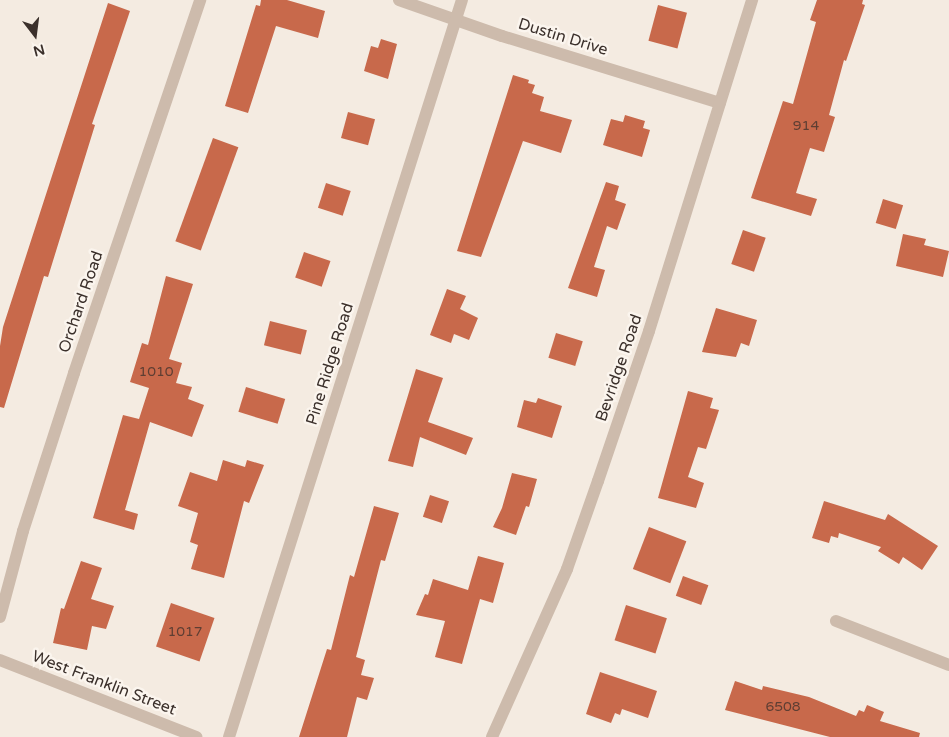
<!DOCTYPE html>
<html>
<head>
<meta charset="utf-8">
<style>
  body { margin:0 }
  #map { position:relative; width:949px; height:737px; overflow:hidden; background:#f4ebe1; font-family:"Varela Round",sans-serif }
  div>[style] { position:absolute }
  .building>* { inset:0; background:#c8694b; transform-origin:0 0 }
  .minor>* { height:12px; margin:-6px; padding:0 6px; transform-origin:6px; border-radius:6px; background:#cdbbac }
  span { translate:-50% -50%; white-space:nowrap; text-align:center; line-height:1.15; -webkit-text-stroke:5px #fbf5ee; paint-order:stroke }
  .number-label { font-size:14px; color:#5e3e33 }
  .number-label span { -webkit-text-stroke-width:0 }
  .street-label { font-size:16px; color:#3b302b }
  .north { position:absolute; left:10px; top:10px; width:50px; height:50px; -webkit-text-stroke:4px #fbf5ee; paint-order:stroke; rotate:165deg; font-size:14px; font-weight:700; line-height:20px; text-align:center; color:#3b302b }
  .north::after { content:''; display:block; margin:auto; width:18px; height:22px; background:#3b302b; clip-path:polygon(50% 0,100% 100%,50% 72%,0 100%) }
</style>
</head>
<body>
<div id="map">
  <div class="building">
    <i style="clip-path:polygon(261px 0,287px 0,325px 11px,318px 38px,276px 26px,248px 113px,225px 106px,256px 5px,260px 6px)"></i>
    <i style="clip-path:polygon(817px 0,863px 0,862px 4px,865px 5px,846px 61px,844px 60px,829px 115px,835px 117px,824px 152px,810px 148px,796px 193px,817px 199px,811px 216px,751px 198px,783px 101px,793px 104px,816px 22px,810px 20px)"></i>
    <i style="clip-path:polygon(108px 3px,130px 11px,92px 124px,95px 125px,48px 277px,44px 276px,4px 408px,0 407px,0 346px,3px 327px)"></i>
    <i style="left:658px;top:5px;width:30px;height:37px;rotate:15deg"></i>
    <i style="clip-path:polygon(381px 39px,397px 44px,388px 79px,364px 71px,371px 46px,378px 48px)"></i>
    <i style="clip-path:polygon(513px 75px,529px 80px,528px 83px,535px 85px,532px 93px,544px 97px,540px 111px,572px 120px,561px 153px,523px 141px,481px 257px,457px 251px)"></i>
    <i style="left:348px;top:112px;width:28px;height:27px;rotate:15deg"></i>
    <i style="clip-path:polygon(625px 115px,645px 121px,643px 128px,650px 130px,642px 157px,603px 145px,611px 119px,623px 122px)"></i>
    <i style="left:213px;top:138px;width:27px;height:110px;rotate:20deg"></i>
    <i style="clip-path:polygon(606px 182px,619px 186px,615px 200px,626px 204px,617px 230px,607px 226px,594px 267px,605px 270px,597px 297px,568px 288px)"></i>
    <i style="left:326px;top:183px;width:26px;height:26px;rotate:18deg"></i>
    <i style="left:883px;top:199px;width:21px;height:25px;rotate:17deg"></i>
    <i style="left:743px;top:230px;width:24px;height:36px;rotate:19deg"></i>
    <i style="clip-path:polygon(903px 234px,926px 239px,924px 245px,949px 251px,943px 277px,896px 266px)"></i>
    <i style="left:304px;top:252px;width:28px;height:27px;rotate:19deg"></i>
    <i style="clip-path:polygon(166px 276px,193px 284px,169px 359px,182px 363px,176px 383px,192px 387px,188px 399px,204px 405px,192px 437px,150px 422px,125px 510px,138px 514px,134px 530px,93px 518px,123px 415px,147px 421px,139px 419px,149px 388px,130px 382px,142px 343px,148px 345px)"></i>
    <i style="clip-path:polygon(447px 289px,466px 296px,460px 309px,478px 318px,469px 340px,454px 334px,451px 343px,430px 335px)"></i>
    <i style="clip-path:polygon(716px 308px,757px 320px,749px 346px,741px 343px,736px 357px,702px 352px)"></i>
    <i style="left:270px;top:321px;width:38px;height:25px;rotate:14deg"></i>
    <i style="left:556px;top:333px;width:28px;height:26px;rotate:17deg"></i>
    <i style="clip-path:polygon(416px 369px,443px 378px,428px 422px,473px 438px,466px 455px,420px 437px,413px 467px,388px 461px)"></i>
    <i style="left:246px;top:387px;width:41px;height:26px;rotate:17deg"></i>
    <i style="clip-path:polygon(688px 391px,713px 398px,710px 408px,719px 410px,706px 449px,698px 447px,688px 477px,704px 483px,696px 508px,658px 498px)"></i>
    <i style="clip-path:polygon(538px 398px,562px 406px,552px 438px,517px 427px,524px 400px,536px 403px)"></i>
    <i style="clip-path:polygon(223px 460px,245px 467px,247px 460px,264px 465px,249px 503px,244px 501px,224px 578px,191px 569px,198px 545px,190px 542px,198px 513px,178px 506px,190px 472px,217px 481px)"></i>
    <i style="clip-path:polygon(512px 473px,537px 479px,529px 507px,526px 506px,516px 535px,493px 527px,502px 508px)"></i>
    <i style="left:430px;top:495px;width:20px;height:23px;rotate:18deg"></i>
    <i style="clip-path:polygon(824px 501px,885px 520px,888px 514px,938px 546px,922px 570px,903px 557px,899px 564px,878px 551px,881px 547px,839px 533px,838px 538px,831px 536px,829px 543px,812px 538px)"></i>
    <i style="clip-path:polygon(374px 506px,399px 513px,385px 561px,381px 560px,356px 657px,365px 660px,361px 675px,374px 678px,367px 700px,357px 697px,347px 737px,299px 737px,327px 649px,331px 650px,350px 575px,354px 577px)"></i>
    <i style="left:649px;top:527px;width:40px;height:45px;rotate:21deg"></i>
    <i style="clip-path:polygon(478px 556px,504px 563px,493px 603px,480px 599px,462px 664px,435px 657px,445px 621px,416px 615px,425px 594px,428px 595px,433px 579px,468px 590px)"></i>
    <i style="clip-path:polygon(81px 561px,102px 568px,91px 599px,114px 606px,106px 629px,92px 626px,87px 650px,53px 643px,61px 608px,64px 609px)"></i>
    <i style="left:683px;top:576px;width:27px;height:21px;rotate:20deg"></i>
    <i style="left:171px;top:603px;width:46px;height:46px;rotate:19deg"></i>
    <i style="left:626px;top:605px;width:43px;height:37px;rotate:18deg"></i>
    <i style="clip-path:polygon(600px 672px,657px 691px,648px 718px,622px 709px,620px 715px,615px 713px,611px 723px,586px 714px)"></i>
    <i style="clip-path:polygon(735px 681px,762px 690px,763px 686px,809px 697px,856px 716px,859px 710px,864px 712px,867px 705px,884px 712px,880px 721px,920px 733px,919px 737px,830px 737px,725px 710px)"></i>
  </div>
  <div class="minor">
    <i style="left:399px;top:0;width:109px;rotate:19.3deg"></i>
    <i style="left:502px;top:36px;width:228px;rotate:17.1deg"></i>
    <i style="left:0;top:617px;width:89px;rotate:-75deg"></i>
    <i style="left:23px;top:531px;width:166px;rotate:-72.1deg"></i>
    <i style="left:74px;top:373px;width:394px;rotate:-71.3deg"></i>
    <i style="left:836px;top:621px;width:121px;rotate:21.3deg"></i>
    <i style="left:0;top:660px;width:211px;rotate:21.4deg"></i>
    <i style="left:229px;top:737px;width:773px;rotate:-72.46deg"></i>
    <i style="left:492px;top:737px;width:184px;rotate:-65.9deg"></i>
    <i style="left:567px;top:569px;width:93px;rotate:-70.6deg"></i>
    <i style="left:598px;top:481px;width:158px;rotate:-71.2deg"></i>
    <i style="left:649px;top:331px;width:347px;rotate:-72.7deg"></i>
  </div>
  <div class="number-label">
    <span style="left:806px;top:126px">914</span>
    <span style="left:156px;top:372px">1010</span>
    <span style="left:185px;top:632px">1017</span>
    <span style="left:783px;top:707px">6508</span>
  </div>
  <div class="street-label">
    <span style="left:563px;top:37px;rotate:17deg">Dustin Drive</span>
    <span style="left:81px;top:302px;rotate:-71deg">Orchard Road</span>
    <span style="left:330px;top:364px;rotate:-73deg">Pine Ridge Road</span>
    <span style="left:619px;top:368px;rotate:-71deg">Bevridge Road</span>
    <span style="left:104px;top:683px;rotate:21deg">West Franklin Street</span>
  </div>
  <div class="north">N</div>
</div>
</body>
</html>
